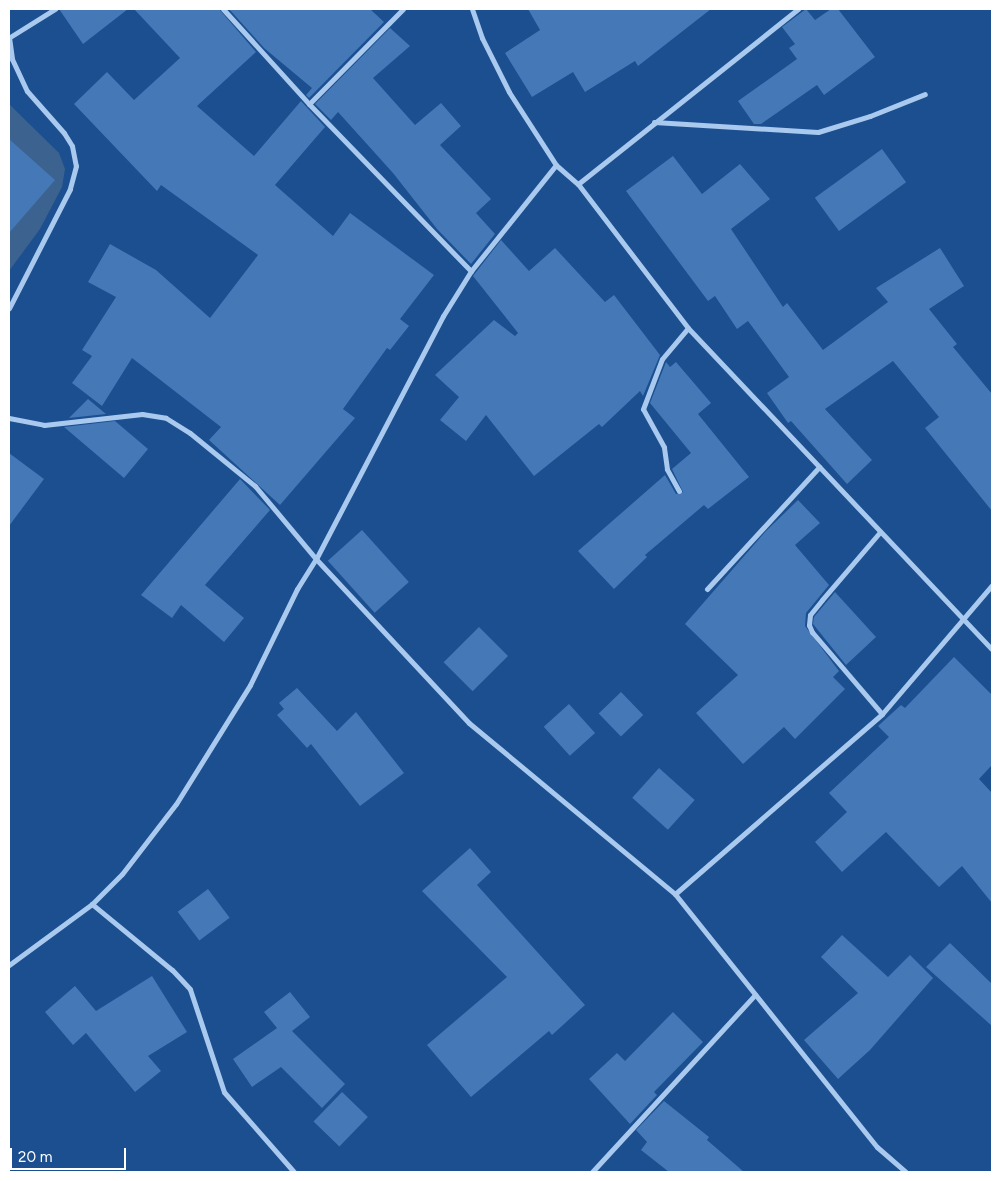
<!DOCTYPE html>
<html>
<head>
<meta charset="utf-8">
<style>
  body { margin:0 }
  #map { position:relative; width:1001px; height:1181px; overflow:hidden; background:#1b4f8f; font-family:Figtree,sans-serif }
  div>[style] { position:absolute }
  .water>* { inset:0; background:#3c6290 }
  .building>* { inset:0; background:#4478b7; transform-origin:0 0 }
  .minor>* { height:5px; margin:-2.5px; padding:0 2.5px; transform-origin:2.5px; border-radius:2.5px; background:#a9c9ee }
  span { translate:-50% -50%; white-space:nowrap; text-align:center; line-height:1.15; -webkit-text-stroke:4px #1b4f8f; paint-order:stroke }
  .frame { position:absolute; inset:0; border:10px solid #fff; pointer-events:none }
  .scale { position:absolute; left:10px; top:1148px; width:116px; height:22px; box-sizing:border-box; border:2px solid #fff; border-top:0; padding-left:6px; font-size:15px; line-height:18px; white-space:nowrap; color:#fff; -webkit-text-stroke:4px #1b4f8f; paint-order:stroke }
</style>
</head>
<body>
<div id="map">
  <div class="water">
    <i style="clip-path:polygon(9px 104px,59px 153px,65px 169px,62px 187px,40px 229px,9px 271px)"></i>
  </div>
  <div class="building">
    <i style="clip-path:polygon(59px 9px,128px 9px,83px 44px)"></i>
    <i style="clip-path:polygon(134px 9px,219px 9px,256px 52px,197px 106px,254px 156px,301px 101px,325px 127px,275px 185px,333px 236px,350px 213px,434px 275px,400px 319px,409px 326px,390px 350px,387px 348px,343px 409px,355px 418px,280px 505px,209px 440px,221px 427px,132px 358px,102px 406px,72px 383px,92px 356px,82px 350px,116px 297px,88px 282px,110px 244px,156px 270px,210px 318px,258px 255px,161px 185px,157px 191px,74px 104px,107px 72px,134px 100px,180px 58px)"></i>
    <i style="clip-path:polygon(229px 9px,370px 9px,384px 22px,309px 98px,306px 95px,312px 88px,264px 48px)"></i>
    <i style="clip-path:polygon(528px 9px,711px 9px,638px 66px,635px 61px,585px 92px,573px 72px,532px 97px,505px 53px,540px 30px)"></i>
    <i style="clip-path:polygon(806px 9px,815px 20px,831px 9px,838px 9px,875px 57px,824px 95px,817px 85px,761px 124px,754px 124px,738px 101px,797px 59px,789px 48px,795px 44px,782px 27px)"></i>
    <i style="clip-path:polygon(390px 28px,410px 46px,373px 78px,415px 125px,441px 103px,461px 126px,440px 145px,491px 199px,476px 213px,495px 234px,471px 264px,437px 229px,393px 173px,338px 112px,331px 120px,315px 104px)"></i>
    <i style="clip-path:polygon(9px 139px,55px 180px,9px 233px)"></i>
    <i style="left:882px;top:149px;width:41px;height:83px;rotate:54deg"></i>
    <i style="clip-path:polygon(673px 156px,702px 194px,740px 164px,770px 199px,731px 229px,783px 307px,787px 303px,823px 350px,888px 302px,876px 288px,940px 248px,964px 286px,929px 309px,957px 344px,953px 347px,992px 394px,992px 511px,925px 428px,939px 417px,893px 361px,825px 409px,872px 460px,847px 484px,791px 421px,788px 423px,767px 393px,789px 377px,748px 321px,737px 329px,715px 296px,708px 301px,626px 191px)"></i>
    <i style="clip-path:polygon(501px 240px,529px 271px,555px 248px,605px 302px,614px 295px,660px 355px,643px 396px,640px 391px,602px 427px,599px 424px,534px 476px,486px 415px,466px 441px,440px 420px,459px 397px,435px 375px,494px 320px,515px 336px,518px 333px,473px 276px)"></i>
    <i style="clip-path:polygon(666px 362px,670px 367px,676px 362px,711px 403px,698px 414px,749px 477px,708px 509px,704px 505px,645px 555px,647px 557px,614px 589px,578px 551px,665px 475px,676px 494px,683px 492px,672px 469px,691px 453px,650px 403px)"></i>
    <i style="clip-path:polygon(88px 399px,106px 414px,69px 418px)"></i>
    <i style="clip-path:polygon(115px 421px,148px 449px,124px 478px,64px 427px)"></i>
    <i style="clip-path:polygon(9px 453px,44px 479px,9px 526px)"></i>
    <i style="clip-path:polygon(240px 479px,270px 510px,205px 585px,244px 618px,224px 642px,181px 605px,172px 618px,141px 595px)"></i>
    <i style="clip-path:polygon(798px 500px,820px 523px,795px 545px,829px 585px,806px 613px,805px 626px,839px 671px,833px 677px,845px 689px,795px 739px,784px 727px,743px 764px,696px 713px,738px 675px,685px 624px,766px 531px)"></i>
    <i style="left:362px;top:530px;width:70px;height:46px;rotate:48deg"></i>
    <i style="clip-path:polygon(835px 592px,876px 637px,846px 665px,813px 624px,814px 617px)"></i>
    <i style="left:479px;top:627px;width:41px;height:50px;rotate:45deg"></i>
    <i style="clip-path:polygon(954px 657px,992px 695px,992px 765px,979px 779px,992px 793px,992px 903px,962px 866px,939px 887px,886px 832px,842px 872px,815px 842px,847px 812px,829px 793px,889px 737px,878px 726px,901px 705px,905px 708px)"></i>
    <i style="clip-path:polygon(297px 688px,337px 731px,356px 712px,404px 773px,360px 806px,311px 744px,307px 748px,277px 715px,284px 709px,279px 703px)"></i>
    <i style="left:621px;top:692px;width:32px;height:31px;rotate:46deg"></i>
    <i style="left:569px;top:704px;width:39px;height:34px;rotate:48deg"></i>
    <i style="left:659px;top:768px;width:48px;height:40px;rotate:42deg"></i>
    <i style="clip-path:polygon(470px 848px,491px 872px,477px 885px,585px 1005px,552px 1035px,549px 1031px,471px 1097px,427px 1045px,507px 977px,422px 891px)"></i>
    <i style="left:208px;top:889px;width:36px;height:38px;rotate:53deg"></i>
    <i style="clip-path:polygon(842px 935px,888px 977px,910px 955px,933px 978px,870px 1050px,838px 1079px,804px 1040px,858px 993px,821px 957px)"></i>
    <i style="clip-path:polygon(950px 943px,992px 984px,992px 1026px,926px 967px)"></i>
    <i style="clip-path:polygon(152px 976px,187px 1032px,148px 1056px,161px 1071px,135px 1092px,86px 1033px,73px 1045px,45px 1012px,75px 986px,96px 1011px)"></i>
    <i style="clip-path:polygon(290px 992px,310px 1017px,292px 1031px,345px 1084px,322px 1108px,281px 1067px,252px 1087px,233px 1059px,277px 1028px,264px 1012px)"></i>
    <i style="clip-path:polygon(673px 1012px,703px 1042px,654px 1092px,657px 1095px,630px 1124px,589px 1079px,617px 1053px,625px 1061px)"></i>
    <i style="left:342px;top:1092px;width:36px;height:41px;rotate:44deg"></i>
    <i style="clip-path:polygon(664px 1101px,709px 1137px,707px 1140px,744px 1172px,669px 1172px,641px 1150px,647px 1142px,636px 1130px)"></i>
  </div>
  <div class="minor">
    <i style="left:223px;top:9px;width:128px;rotate:47.8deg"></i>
    <i style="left:309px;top:104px;width:233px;rotate:45.9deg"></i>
    <i style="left:472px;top:9px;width:31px;rotate:71deg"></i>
    <i style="left:482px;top:38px;width:60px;rotate:63.4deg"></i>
    <i style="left:509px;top:92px;width:87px;rotate:57.2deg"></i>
    <i style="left:556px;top:165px;width:29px;rotate:41deg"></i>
    <i style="left:578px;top:184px;width:181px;rotate:52.6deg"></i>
    <i style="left:688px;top:328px;width:442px;rotate:46.6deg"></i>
    <i style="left:9px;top:37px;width:22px;rotate:82deg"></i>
    <i style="left:12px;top:59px;width:35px;rotate:65deg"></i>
    <i style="left:27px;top:91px;width:56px;rotate:48.6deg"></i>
    <i style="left:64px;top:133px;width:15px;rotate:58deg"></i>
    <i style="left:72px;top:146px;width:20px;rotate:79deg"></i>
    <i style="left:76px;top:166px;width:24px;rotate:105deg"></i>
    <i style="left:70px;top:189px;width:134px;rotate:117.1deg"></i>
    <i style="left:10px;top:37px;width:53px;rotate:-31.9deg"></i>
    <i style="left:309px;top:104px;width:134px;rotate:-45.3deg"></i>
    <i style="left:654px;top:122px;width:164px;rotate:3.5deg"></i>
    <i style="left:818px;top:132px;width:54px;rotate:-17.1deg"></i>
    <i style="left:870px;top:116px;width:59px;rotate:-21.8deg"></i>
    <i style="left:578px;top:184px;width:281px;rotate:-38.5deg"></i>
    <i style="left:9px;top:418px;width:36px;rotate:11deg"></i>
    <i style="left:44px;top:425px;width:99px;rotate:-6.4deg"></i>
    <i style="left:142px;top:414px;width:24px;rotate:9deg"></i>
    <i style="left:166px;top:418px;width:28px;rotate:32deg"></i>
    <i style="left:190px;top:433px;width:84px;rotate:39.2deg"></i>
    <i style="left:255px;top:486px;width:95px;rotate:50.1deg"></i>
    <i style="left:316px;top:559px;width:224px;rotate:47deg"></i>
    <i style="left:469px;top:723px;width:268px;rotate:39.7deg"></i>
    <i style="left:675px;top:894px;width:324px;rotate:51.4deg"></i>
    <i style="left:877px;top:1147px;width:38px;rotate:41deg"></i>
    <i style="left:679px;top:491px;width:25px;rotate:-119deg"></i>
    <i style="left:667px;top:469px;width:22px;rotate:-98deg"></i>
    <i style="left:664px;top:447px;width:43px;rotate:-118.9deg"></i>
    <i style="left:643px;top:409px;width:53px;rotate:-69.2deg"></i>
    <i style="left:662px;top:359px;width:40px;rotate:-50deg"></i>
    <i style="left:880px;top:532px;width:89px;rotate:130.5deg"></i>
    <i style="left:822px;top:600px;width:19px;rotate:129deg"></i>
    <i style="left:810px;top:615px;width:10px;rotate:96deg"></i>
    <i style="left:809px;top:625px;width:8px;rotate:67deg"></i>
    <i style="left:812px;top:632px;width:108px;rotate:49.5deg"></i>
    <i style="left:707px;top:589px;width:166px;rotate:-47.4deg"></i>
    <i style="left:675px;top:894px;width:274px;rotate:-41deg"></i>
    <i style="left:882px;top:714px;width:170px;rotate:-49.5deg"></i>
    <i style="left:9px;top:965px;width:103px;rotate:-36.3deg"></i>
    <i style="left:294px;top:1172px;width:106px;rotate:-131.2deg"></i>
    <i style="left:224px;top:1092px;width:108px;rotate:-108.3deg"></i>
    <i style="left:190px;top:989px;width:26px;rotate:-133deg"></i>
    <i style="left:172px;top:970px;width:104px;rotate:-140.5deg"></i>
    <i style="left:92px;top:904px;width:42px;rotate:-45deg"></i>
    <i style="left:122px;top:874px;width:88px;rotate:-52.4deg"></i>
    <i style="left:176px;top:804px;width:140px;rotate:-58.1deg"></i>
    <i style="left:250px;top:685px;width:107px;rotate:-63.9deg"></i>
    <i style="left:297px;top:589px;width:36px;rotate:-58deg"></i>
    <i style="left:316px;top:559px;width:274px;rotate:-62.4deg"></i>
    <i style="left:443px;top:316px;width:53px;rotate:-58.1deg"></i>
    <i style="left:471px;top:271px;width:136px;rotate:-51.3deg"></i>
    <i style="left:592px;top:1172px;width:241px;rotate:-47.4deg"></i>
  </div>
  <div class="frame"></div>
  <div class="scale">20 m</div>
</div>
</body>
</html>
